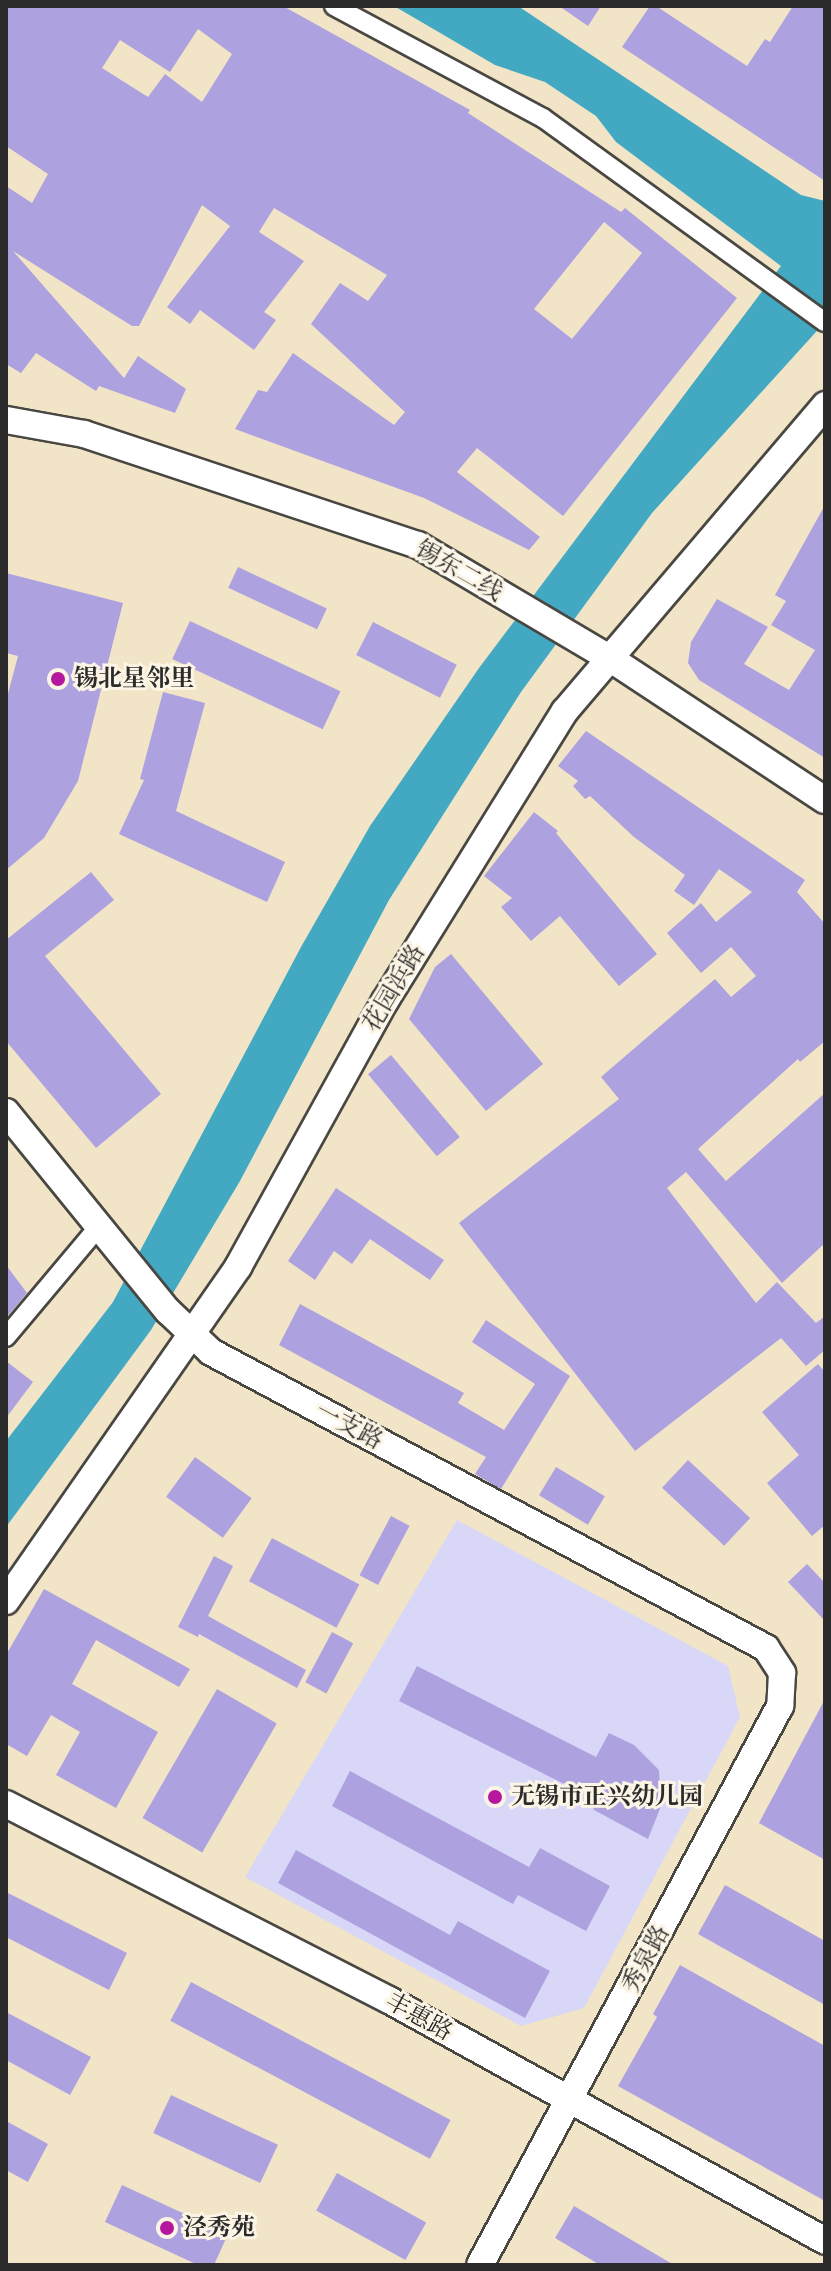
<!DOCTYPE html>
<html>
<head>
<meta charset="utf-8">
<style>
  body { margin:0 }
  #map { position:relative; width:831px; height:2271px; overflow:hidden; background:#f2e4c6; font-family:"IM FELL French Canon","Noto Serif SC",serif }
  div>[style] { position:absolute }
  .built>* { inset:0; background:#d8d7f8 }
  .water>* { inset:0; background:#43a9c3 }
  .building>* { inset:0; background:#ada2df; transform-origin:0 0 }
  .roads { filter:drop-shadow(2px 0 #494742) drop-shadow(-2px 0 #494742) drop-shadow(0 2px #494742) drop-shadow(0 -2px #494742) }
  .street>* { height:18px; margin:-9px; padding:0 9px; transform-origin:9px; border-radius:9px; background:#fff }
  .secondary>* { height:26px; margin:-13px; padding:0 13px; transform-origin:13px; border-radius:13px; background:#fff }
  .dots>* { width:22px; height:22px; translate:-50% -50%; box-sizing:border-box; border:4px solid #fcf5e5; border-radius:50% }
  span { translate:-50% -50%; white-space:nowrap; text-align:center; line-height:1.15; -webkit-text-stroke:6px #fcf5e5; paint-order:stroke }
  .street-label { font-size:24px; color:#2b2b2b }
  .poi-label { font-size:24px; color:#2b2b2b; font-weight:700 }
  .left { translate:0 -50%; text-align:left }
  .frame { position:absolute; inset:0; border:8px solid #2b2b2b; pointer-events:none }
</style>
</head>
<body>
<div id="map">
  <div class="built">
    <i style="clip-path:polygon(457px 1520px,728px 1666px,740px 1717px,584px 2008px,521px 2026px,245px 1877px)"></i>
  </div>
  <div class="water">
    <i style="clip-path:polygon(394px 6px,518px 6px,801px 195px,825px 201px,825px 322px,652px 513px,521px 692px,389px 900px,240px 1181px,151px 1330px,6px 1527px,6px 1441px,113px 1302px,301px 947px,370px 826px,479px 668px,781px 266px,616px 142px,596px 116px,545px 82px,495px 65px)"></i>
  </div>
  <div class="building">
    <i style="clip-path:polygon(evenodd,6px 6px,283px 6px,470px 110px,468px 113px,621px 212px,625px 208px,737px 298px,563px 516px,477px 448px,457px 472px,540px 537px,529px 550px,424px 498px,235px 429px,258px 390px,267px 392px,293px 353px,394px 425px,405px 412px,311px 324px,340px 283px,368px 301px,387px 275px,274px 208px,259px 232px,304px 261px,264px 312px,276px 320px,254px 350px,200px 310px,190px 324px,167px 307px,230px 226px,202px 205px,139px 326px,132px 326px,13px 251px,124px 378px,138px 356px,186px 389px,175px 413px,99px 386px,96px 391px,36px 353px,21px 373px,6px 364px,6px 186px,32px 203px,48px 174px,6px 146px,6px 6px,198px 29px,232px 54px,202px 102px,165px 74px,148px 97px,102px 68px,120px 40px,170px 72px,198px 29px,6px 6px,604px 222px,642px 253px,572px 339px,534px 309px,604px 222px)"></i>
    <i style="clip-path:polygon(559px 6px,601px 6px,588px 26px)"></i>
    <i style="clip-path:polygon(650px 6px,656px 6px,747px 66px,765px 39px,770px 42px,793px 6px,825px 6px,825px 181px,622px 47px)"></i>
    <i style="clip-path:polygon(825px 505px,825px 758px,699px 680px,688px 663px,691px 642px,717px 599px,768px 627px,744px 664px,789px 690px,815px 650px,771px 625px,786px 601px,775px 595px)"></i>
    <i style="left:238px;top:567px;width:98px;height:23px;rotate:25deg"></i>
    <i style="clip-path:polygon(6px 573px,123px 603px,78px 781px,44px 838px,6px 870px,6px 701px,18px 656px,6px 653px)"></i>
    <i style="left:190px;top:621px;width:166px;height:42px;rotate:25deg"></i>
    <i style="left:373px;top:622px;width:94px;height:37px;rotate:27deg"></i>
    <i style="clip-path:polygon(163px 692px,205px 703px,176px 811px,285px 862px,267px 902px,119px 834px,144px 780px,140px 779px)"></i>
    <i style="clip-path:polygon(586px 731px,805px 880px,797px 892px,825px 924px,825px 1041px,800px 1062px,798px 1059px,698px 1149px,726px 1181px,825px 1093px,825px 1243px,782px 1283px,686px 1172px,667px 1188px,756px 1303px,777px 1282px,816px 1323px,825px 1316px,825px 1350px,806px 1366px,781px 1338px,635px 1451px,459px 1223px,619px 1099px,601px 1077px,715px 979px,731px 997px,756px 976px,731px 947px,701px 973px,667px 933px,701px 903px,716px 922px,752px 892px,719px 869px,694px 905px,674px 891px,685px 875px,634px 837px,590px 796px,585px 799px,573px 786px,578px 781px,558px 766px)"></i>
    <i style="clip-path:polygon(534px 812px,558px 831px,556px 833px,657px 954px,619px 986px,560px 916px,531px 941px,501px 907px,512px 898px,484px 876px)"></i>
    <i style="clip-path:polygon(91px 872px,114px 900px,45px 956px,161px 1094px,96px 1148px,6px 1041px,6px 940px)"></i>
    <i style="clip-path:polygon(451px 954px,543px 1064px,486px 1111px,409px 1019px,435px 967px)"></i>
    <i style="left:391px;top:1055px;width:107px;height:30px;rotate:50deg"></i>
    <i style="clip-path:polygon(336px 1188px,444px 1260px,430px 1280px,370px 1239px,352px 1264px,334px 1251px,315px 1280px,288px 1261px)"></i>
    <i style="clip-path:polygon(6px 1265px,27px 1293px,6px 1318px)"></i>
    <i style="clip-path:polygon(300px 1304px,464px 1393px,458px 1403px,504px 1430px,535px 1384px,472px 1342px,486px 1320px,570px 1376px,501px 1489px,475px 1474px,486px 1457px,279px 1345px)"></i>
    <i style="clip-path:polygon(6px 1361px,33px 1382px,6px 1418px)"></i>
    <i style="clip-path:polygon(818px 1364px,825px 1372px,825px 1525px,812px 1536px,767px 1483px,799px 1455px,762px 1412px)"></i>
    <i style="left:195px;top:1457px;width:70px;height:49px;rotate:36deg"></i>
    <i style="left:688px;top:1460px;width:85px;height:38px;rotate:43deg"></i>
    <i style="left:556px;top:1467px;width:57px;height:33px;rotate:31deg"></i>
    <i style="left:391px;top:1516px;width:21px;height:67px;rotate:28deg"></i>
    <i style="left:272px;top:1538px;width:99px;height:49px;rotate:28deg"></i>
    <i style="clip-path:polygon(214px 1556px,233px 1566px,208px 1616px,306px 1670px,297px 1688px,199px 1634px,198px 1637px,178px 1627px)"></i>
    <i style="clip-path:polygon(807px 1564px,825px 1583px,825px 1621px,788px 1582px)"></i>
    <i style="clip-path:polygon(44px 1589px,190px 1669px,179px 1687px,96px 1640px,72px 1684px,158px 1732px,116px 1808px,56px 1775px,80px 1732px,51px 1715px,27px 1756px,6px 1744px,6px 1655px)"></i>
    <i style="left:332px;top:1632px;width:24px;height:57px;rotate:28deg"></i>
    <i style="clip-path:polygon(417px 1666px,596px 1757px,609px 1733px,634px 1745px,659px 1770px,661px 1806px,648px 1839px,594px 1810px,588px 1796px,399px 1701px)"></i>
    <i style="left:217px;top:1689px;width:69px;height:149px;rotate:30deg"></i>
    <i style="clip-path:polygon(825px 1699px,825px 1860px,759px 1823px)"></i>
    <i style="clip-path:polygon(350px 1771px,529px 1867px,540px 1848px,610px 1886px,586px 1931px,518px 1895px,513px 1904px,332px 1806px)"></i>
    <i style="clip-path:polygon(296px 1850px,450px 1935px,458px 1921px,550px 1971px,525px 2018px,278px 1883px)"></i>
    <i style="clip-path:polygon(725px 1885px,825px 1941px,825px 2005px,698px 1934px)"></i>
    <i style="clip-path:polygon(6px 1892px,127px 1953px,109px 1990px,6px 1937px)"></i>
    <i style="clip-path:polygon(680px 1965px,825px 2046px,825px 2201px,618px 2086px,657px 2017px,653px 2014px)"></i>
    <i style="left:191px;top:1982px;width:294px;height:44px;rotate:28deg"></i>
    <i style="clip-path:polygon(6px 2012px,91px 2057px,70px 2095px,6px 2060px)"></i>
    <i style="left:171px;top:2095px;width:118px;height:42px;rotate:25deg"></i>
    <i style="clip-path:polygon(6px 2121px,48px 2144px,28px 2182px,6px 2170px)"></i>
    <i style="left:337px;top:2173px;width:102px;height:43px;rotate:29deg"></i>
    <i style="clip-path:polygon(122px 2185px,228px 2234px,214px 2265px,198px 2265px,105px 2222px)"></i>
    <i style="clip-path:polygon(574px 2206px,674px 2265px,600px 2265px,555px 2238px)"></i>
  </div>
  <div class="roads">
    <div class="street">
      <i style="left:334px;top:6px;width:237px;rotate:28.2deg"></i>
      <i style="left:543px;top:118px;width:348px;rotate:35.9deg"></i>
      <i style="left:6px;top:1337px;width:145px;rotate:-50deg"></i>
    </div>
    <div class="secondary">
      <i style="left:6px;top:420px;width:79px;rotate:10.2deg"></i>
      <i style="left:84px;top:434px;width:352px;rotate:18.4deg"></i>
      <i style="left:418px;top:545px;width:224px;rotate:30.6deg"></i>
      <i style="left:611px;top:659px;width:256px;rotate:33.4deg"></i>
      <i style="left:6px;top:1112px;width:257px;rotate:50.9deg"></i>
      <i style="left:168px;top:1311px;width:59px;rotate:43.6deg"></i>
      <i style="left:211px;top:1352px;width:629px;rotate:28.07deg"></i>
      <i style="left:766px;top:1648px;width:30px;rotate:57deg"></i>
      <i style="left:782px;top:1673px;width:33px;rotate:93deg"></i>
      <i style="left:780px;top:1706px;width:634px;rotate:118.22deg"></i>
      <i style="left:6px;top:1601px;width:407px;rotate:-55.2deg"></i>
      <i style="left:238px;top:1267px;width:304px;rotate:-61.1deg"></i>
      <i style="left:385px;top:1001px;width:341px;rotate:-58.2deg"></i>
      <i style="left:565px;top:711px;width:402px;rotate:-49.6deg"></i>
      <i style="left:6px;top:1804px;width:430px;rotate:27.1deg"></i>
      <i style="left:389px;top:2000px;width:498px;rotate:28.9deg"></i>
    </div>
  </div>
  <div class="dots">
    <i style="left:58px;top:679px;background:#b5179e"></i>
    <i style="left:495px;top:1797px;background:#b5179e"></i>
    <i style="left:167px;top:2228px;background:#b5179e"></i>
  </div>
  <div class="street-label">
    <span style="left:459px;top:571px;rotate:30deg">锡东二线</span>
    <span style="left:394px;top:988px;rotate:-59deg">花园浜路</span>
    <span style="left:349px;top:1426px;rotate:28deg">一支路</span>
    <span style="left:646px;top:1959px;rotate:-62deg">秀泉路</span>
    <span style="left:419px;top:2017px;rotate:29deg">丰惠路</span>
  </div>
  <div class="poi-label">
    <span class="left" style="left:74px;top:679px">锡北星邻里</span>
    <span class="left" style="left:511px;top:1797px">无锡市正兴幼儿园</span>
    <span class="left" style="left:183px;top:2228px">泾秀苑</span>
  </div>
  <div class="frame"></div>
</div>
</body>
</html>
